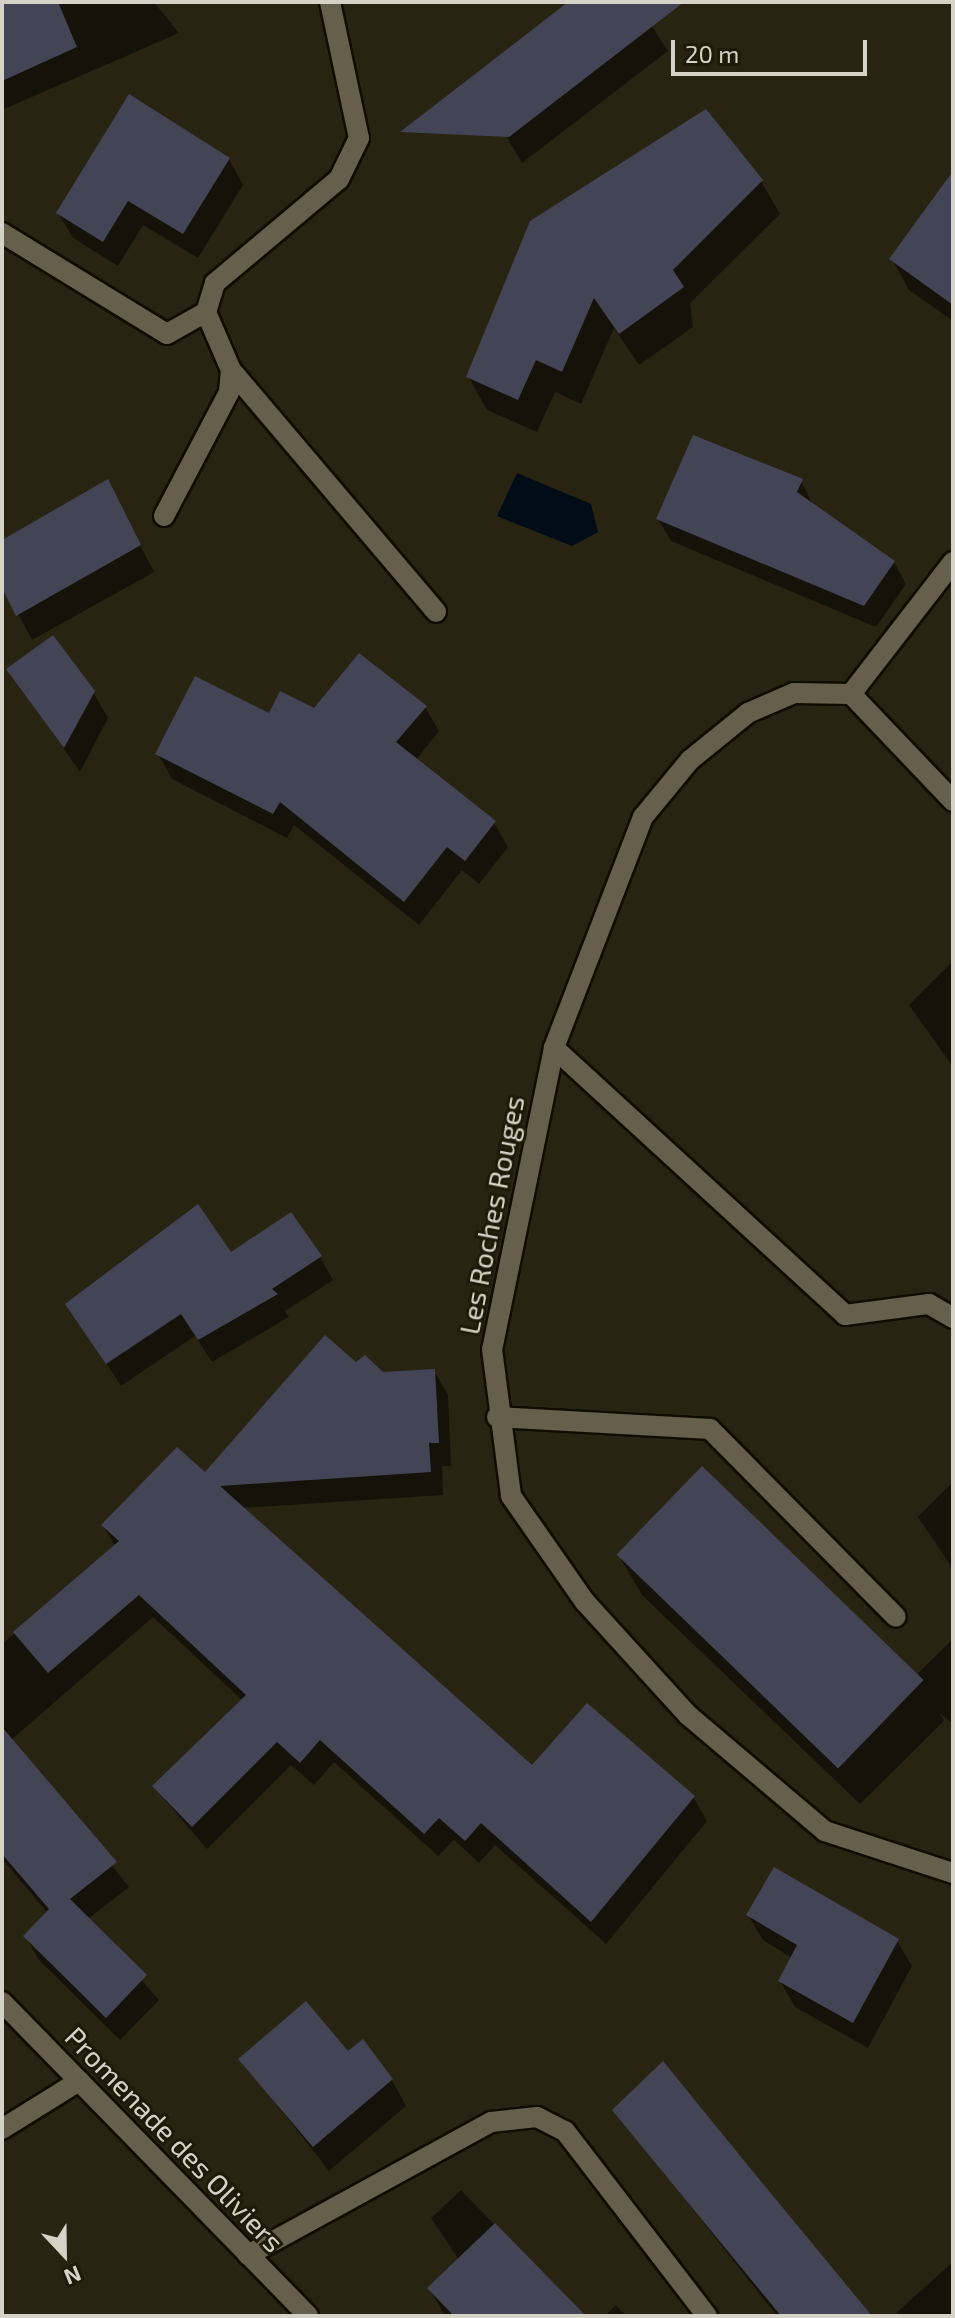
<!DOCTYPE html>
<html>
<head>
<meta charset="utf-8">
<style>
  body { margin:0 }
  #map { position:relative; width:955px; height:2318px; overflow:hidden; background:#292311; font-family:"Exo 2",sans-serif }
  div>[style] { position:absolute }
  .water>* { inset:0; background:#000c16 }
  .shadow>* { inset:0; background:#0007 }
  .building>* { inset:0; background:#434557; transform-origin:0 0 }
  .roads { filter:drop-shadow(2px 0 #110c00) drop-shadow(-2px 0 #110c00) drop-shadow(0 2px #110c00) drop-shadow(0 -2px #110c00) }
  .service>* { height:20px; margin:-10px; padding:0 10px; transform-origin:10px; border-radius:10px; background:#655f4b }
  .minor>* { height:20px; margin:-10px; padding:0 10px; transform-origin:10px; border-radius:10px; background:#655f4b }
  span { translate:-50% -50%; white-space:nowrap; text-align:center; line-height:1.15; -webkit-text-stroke:6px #1f1908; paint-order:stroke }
  .street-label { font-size:28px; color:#d5d2c7 }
  .frame { position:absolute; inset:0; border:4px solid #d5d2c7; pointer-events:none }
  .north { position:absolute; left:24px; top:2214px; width:80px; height:80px; -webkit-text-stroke:6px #1f1908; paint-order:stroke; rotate:158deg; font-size:22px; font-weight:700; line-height:32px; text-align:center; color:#d5d2c7 }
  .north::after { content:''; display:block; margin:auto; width:28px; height:36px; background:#d5d2c7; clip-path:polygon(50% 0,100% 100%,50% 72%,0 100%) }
  .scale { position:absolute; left:671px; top:40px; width:196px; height:36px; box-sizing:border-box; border:4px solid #d5d2c7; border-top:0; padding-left:10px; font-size:24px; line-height:28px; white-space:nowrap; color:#d5d2c7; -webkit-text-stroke:6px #1f1908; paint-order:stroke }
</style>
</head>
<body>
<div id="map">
  <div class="water">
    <i style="clip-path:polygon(517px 473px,591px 504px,598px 532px,572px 546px,497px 516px)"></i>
  </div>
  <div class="shadow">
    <i style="clip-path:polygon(2px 2px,154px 2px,179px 33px,2px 110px)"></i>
    <i style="clip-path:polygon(571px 2px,636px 2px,668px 51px,522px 163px,487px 104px)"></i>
    <i style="clip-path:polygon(229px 159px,243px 185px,198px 258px,143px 225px,118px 266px,73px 238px,58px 213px)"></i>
    <i style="clip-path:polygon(953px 174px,953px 321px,909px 290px,892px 259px)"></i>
    <i style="clip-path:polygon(761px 181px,780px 214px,690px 303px,693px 327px,639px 365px,614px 328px,581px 404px,555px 392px,537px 432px,487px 410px,468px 376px)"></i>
    <i style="clip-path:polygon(801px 481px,813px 505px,894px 562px,906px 584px,876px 627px,671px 541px,658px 519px)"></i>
    <i style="clip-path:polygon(107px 482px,154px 572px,32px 640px,2px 584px,2px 542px)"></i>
    <i style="clip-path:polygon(9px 669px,93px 692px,108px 718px,80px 772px)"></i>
    <i style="clip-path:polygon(425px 707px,439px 731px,416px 760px,494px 823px,508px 847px,479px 884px,462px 870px,419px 925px,294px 825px,287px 838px,172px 779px,158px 754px,270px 716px)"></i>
    <i style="clip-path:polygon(953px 961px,953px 1067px,909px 1005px)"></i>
    <i style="clip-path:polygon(230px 1255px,320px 1257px,333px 1280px,285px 1311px,289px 1317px,212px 1362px,195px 1336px,121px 1386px,68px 1304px)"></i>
    <i style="clip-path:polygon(356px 1364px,382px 1374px,434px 1371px,448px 1395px,451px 1466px,442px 1466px,443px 1495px,242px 1508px,532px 1768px,693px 1797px,707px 1821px,606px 1944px,495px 1845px,479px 1863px,454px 1840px,438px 1856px,334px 1762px,314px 1785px,291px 1765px,207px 1849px,154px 1787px,243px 1701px,153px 1617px,11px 1740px,129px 1887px,88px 1919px,159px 2000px,120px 2040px,39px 1960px,25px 1936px,48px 1913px,2px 1859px,2px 1644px,116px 1547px,103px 1526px,205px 1475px)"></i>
    <i style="clip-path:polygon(703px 1469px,922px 1682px,918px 1673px,953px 1639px,953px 1724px,940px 1713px,944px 1721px,860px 1804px,642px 1595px,619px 1556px)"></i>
    <i style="clip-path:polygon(953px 1482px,953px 1569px,918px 1517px)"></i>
    <i style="clip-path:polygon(748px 1915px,897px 1941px,912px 1966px,868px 2048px,795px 2007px,780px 1981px,792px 1958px,763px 1940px)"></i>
    <i style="clip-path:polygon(348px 2053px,392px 2080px,406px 2106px,329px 2171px,241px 2059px)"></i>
    <i style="clip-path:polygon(615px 2110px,840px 2316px,777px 2316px)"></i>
    <i style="clip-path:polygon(461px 2190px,583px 2316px,445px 2316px,429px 2288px,459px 2260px,431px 2218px)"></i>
    <i style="clip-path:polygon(953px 2262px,953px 2316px,899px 2316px,897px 2312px)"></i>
    <i style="clip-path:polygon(616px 2305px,626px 2316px,605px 2316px)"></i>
  </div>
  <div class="building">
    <i style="clip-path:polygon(2px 2px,58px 2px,77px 47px,2px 81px)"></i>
    <i style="clip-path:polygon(568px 2px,684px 2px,509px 137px,400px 132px)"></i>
    <i style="clip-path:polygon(129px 94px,230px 158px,183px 234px,128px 201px,103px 242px,56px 213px)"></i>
    <i style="clip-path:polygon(706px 109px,763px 180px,673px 270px,684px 287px,619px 334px,594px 298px,562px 372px,536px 360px,518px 400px,466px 377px,530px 221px)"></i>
    <i style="clip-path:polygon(953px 171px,953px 305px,889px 259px)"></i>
    <i style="clip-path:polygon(693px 435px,803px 479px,797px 492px,895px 561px,864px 606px,656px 519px)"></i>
    <i style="clip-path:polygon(108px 479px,141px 545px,16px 616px,2px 588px,2px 540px)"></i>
    <i style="clip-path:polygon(53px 635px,95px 691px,64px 748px,6px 669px)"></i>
    <i style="clip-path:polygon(359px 653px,427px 706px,396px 742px,496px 821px,465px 861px,447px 847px,404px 902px,280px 802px,273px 814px,155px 754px,195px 676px,269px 713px,280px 691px,314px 708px)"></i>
    <i style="clip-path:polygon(198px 1204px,231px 1252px,291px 1212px,322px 1256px,272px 1289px,278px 1294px,198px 1340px,181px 1314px,106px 1364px,65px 1304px)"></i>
    <i style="clip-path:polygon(325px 1335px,356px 1362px,365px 1355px,383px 1372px,435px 1369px,439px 1443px,429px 1443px,431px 1472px,220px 1486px,532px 1765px,587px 1703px,695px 1796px,591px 1922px,481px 1823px,465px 1841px,439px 1818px,424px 1834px,320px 1740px,300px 1763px,277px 1742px,192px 1827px,152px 1786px,246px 1695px,139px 1595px,48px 1673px,13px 1632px,119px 1541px,101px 1525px,177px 1447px,205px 1472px)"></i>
    <i style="left:702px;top:1466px;width:308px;height:123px;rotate:44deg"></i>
    <i style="clip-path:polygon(2px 1727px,117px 1862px,70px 1899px,147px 1975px,106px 2018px,23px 1936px,49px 1909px,2px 1854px)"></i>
    <i style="clip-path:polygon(774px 1867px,899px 1939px,853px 2023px,778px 1981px,797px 1945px,746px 1915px)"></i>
    <i style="clip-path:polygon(306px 2001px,348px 2051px,363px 2039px,393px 2079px,313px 2147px,238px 2059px)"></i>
    <i style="clip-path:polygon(663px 2061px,750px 2168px,872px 2316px,781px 2316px,694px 2210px,612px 2110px)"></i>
    <i style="clip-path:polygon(495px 2223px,586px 2316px,454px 2316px,427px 2288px)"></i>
  </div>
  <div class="roads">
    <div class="service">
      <i style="left:330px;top:2px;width:139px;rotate:78deg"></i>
      <i style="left:359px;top:138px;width:46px;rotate:116deg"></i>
      <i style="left:339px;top:179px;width:162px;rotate:140deg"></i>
      <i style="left:215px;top:283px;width:30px;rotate:107deg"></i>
      <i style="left:206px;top:312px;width:63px;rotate:66.7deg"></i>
      <i style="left:231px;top:370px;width:317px;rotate:49.7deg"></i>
      <i style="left:2px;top:233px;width:193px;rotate:31.5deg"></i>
      <i style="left:167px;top:334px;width:45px;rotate:-29.4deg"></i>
      <i style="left:164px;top:516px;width:140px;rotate:-62.3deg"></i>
      <i style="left:229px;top:392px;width:22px;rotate:-85deg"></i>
      <i style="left:953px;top:801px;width:148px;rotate:-133.6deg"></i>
      <i style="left:851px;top:694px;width:57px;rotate:-179deg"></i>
      <i style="left:794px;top:693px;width:50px;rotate:156.5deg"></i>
      <i style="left:748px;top:713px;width:75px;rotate:141deg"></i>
      <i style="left:690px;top:760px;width:74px;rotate:129.5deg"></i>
      <i style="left:643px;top:817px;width:248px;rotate:111.1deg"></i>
      <i style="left:554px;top:1048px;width:307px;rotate:101.6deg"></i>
      <i style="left:492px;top:1349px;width:148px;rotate:82.6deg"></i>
      <i style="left:511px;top:1496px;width:129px;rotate:55.1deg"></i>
      <i style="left:585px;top:1602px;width:153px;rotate:47.7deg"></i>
      <i style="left:688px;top:1715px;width:180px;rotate:40.3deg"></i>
      <i style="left:825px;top:1831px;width:135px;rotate:18.2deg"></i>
      <i style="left:554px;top:1048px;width:395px;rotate:42.5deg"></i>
      <i style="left:845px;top:1315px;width:85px;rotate:-7.5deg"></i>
      <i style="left:929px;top:1304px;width:28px;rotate:30deg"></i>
      <i style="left:497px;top:1417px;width:213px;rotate:3.2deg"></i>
      <i style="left:710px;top:1429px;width:264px;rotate:45.3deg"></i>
      <i style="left:2px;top:2129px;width:91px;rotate:-31.9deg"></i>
      <i style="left:248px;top:2255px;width:277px;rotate:-28.7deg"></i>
      <i style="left:491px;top:2122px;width:46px;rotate:-6.2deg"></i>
      <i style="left:537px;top:2117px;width:31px;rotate:27deg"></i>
      <i style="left:565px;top:2131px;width:233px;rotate:52.5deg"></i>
    </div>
    <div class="minor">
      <i style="left:851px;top:694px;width:167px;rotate:-52.3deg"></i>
      <i style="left:2px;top:2002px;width:438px;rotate:45.7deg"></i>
    </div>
  </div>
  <div class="street-label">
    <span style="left:491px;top:1215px;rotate:-79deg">Les Roches Rouges</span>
    <span style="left:175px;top:2139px;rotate:46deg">Promenade des Oliviers</span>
  </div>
  <div class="frame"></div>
  <div class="north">N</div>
  <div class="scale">20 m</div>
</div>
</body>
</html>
